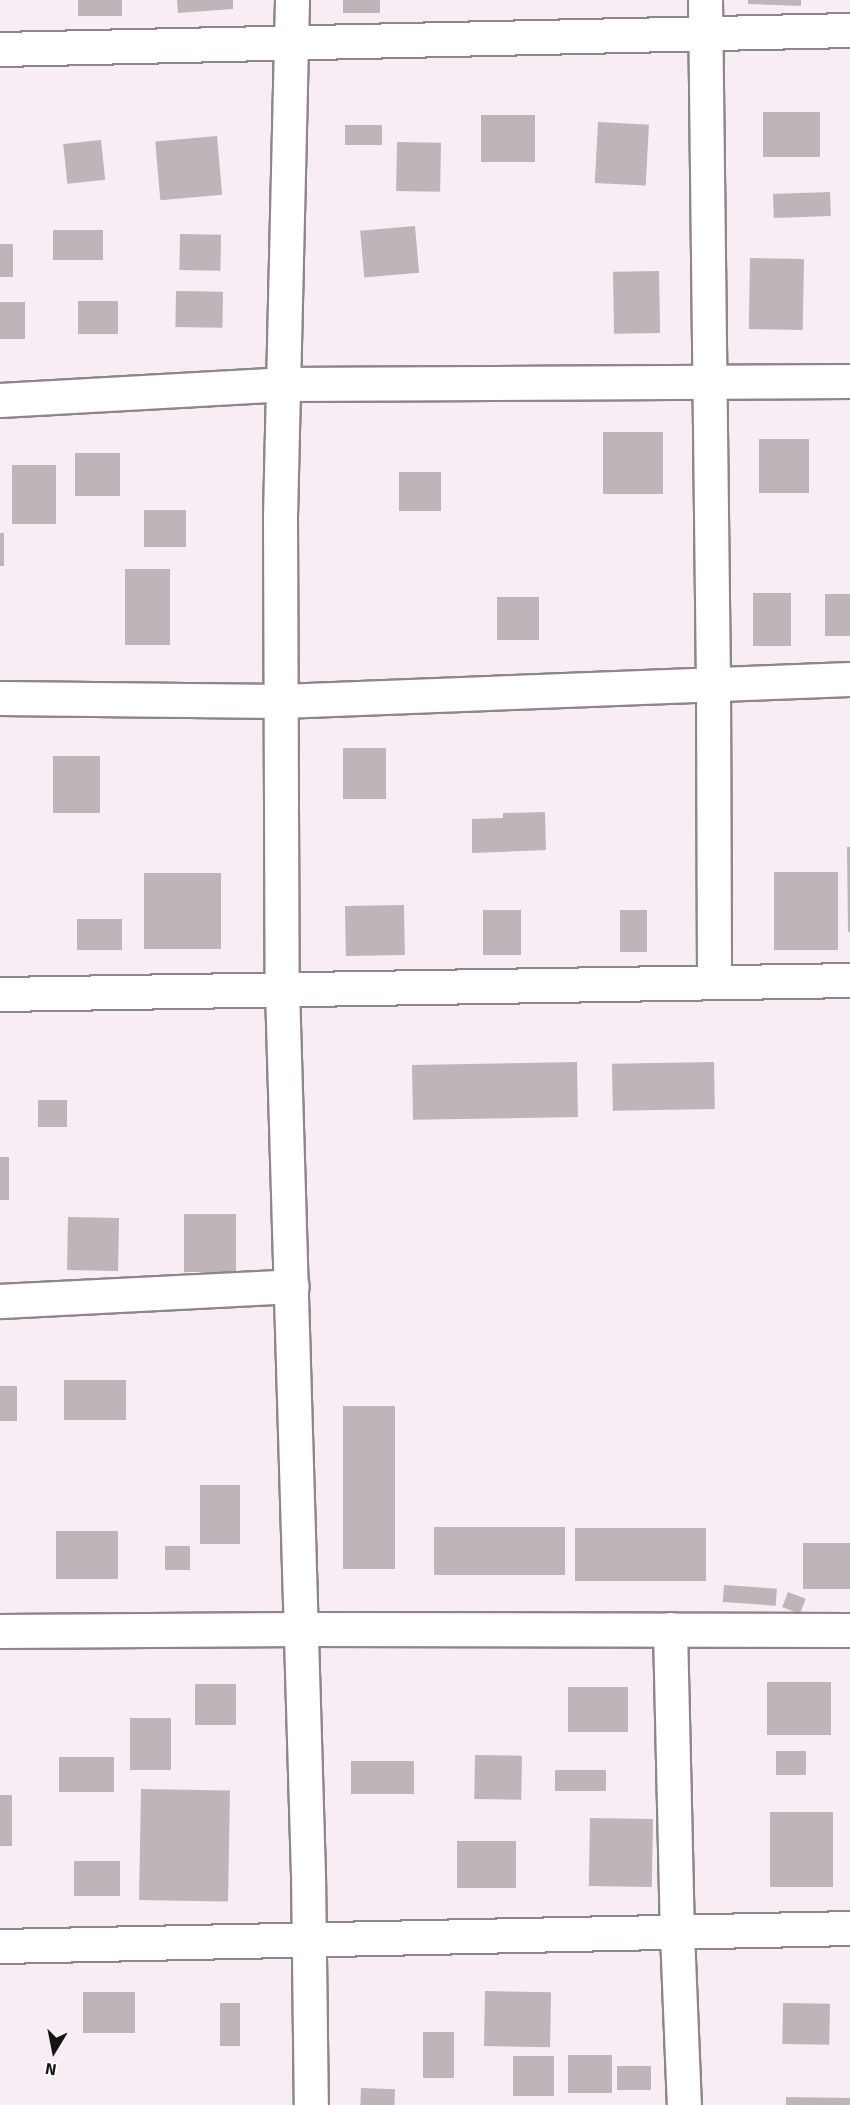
<!DOCTYPE html>
<html>
<head>
<meta charset="utf-8">
<style>
  body { margin:0 }
  #map { position:relative; width:850px; height:2105px; overflow:hidden; background:#f8edf4; font-family:Signika,sans-serif }
  div>[style] { position:absolute }
  .building>* { inset:0; background:#beb4ba; transform-origin:0 0 }
  .roads { filter:drop-shadow(2px 0 #8f868b) drop-shadow(-2px 0 #8f868b) drop-shadow(0 2px #8f868b) drop-shadow(0 -2px #8f868b) }
  .minor>* { height:33px; margin:-16.5px; padding:0 16.5px; transform-origin:16.5px; border-radius:16.5px; background:#fff }
  span { translate:-50% -50%; white-space:nowrap; text-align:center; line-height:1.15; -webkit-text-stroke:5px #fff; paint-order:stroke }
  .north { position:absolute; left:24px; top:2021px; width:60px; height:60px; -webkit-text-stroke:4px #fff; paint-order:stroke; rotate:190deg; font-size:16px; font-weight:700; line-height:24px; text-align:center; color:#151214 }
  .north::after { content:''; display:block; margin:auto; width:21px; height:27px; background:#151214; clip-path:polygon(50% 0,100% 100%,50% 72%,0 100%) }
</style>
</head>
<body>
<div id="map">
  <div class="building">
    <i style="left:78px;top:0;width:44px;height:16px"></i>
    <i style="clip-path:polygon(177px 0,233px 0,233px 9px,178px 13px)"></i>
    <i style="left:343px;top:0;width:37px;height:13px"></i>
    <i style="clip-path:polygon(748px 0,801px 0,801px 6px,748px 4px)"></i>
    <i style="left:763px;top:112px;width:57px;height:45px"></i>
    <i style="left:481px;top:115px;width:54px;height:47px"></i>
    <i style="left:598px;top:122px;width:51px;height:61px;rotate:3deg"></i>
    <i style="left:345px;top:125px;width:37px;height:20px"></i>
    <i style="left:217px;top:136px;width:59px;height:62px;rotate:85deg"></i>
    <i style="left:101px;top:140px;width:40px;height:38px;rotate:84deg"></i>
    <i style="left:397px;top:142px;width:44px;height:49px;rotate:1deg"></i>
    <i style="left:830px;top:192px;width:24px;height:57px;rotate:88deg"></i>
    <i style="left:415px;top:226px;width:47px;height:55px;rotate:85deg"></i>
    <i style="left:53px;top:230px;width:50px;height:30px"></i>
    <i style="left:180px;top:234px;width:41px;height:36px;rotate:1deg"></i>
    <i style="left:0;top:244px;width:13px;height:33px"></i>
    <i style="left:750px;top:258px;width:54px;height:71px;rotate:1deg"></i>
    <i style="left:659px;top:271px;width:62px;height:46px;rotate:89deg"></i>
    <i style="left:176px;top:291px;width:47px;height:36px;rotate:1deg"></i>
    <i style="left:78px;top:301px;width:40px;height:33px"></i>
    <i style="left:0;top:302px;width:25px;height:37px"></i>
    <i style="left:603px;top:432px;width:60px;height:62px"></i>
    <i style="left:759px;top:439px;width:50px;height:54px"></i>
    <i style="left:75px;top:453px;width:45px;height:43px"></i>
    <i style="left:12px;top:465px;width:44px;height:59px"></i>
    <i style="left:399px;top:472px;width:42px;height:39px"></i>
    <i style="left:144px;top:510px;width:42px;height:37px"></i>
    <i style="left:0;top:533px;width:4px;height:33px"></i>
    <i style="left:125px;top:569px;width:45px;height:76px"></i>
    <i style="left:791px;top:593px;width:53px;height:38px;rotate:90deg"></i>
    <i style="left:825px;top:594px;width:25px;height:42px"></i>
    <i style="left:497px;top:597px;width:42px;height:43px"></i>
    <i style="left:343px;top:748px;width:43px;height:51px"></i>
    <i style="left:53px;top:756px;width:47px;height:57px"></i>
    <i style="clip-path:polygon(545px 812px,546px 850px,472px 853px,472px 819px,503px 818px,503px 813px)"></i>
    <i style="clip-path:polygon(847px 847px,850px 847px,850px 932px,848px 932px)"></i>
    <i style="left:838px;top:872px;width:78px;height:64px;rotate:90deg"></i>
    <i style="left:144px;top:873px;width:77px;height:76px"></i>
    <i style="left:404px;top:905px;width:50px;height:59px;rotate:89deg"></i>
    <i style="left:483px;top:910px;width:38px;height:45px"></i>
    <i style="left:620px;top:910px;width:27px;height:42px"></i>
    <i style="left:77px;top:919px;width:45px;height:31px"></i>
    <i style="left:577px;top:1062px;width:55px;height:165px;rotate:89deg"></i>
    <i style="left:714px;top:1062px;width:47px;height:102px;rotate:89deg"></i>
    <i style="left:38px;top:1100px;width:29px;height:27px"></i>
    <i style="left:0;top:1157px;width:9px;height:43px"></i>
    <i style="left:184px;top:1214px;width:52px;height:58px"></i>
    <i style="left:68px;top:1217px;width:51px;height:53px;rotate:1deg"></i>
    <i style="left:64px;top:1380px;width:62px;height:40px"></i>
    <i style="left:0;top:1386px;width:17px;height:35px"></i>
    <i style="left:343px;top:1406px;width:52px;height:163px"></i>
    <i style="left:200px;top:1485px;width:40px;height:59px"></i>
    <i style="left:434px;top:1527px;width:131px;height:48px"></i>
    <i style="left:575px;top:1528px;width:131px;height:53px"></i>
    <i style="left:56px;top:1531px;width:62px;height:48px"></i>
    <i style="left:803px;top:1543px;width:47px;height:46px"></i>
    <i style="left:165px;top:1546px;width:25px;height:24px"></i>
    <i style="left:724px;top:1585px;width:53px;height:17px;rotate:4deg"></i>
    <i style="left:788px;top:1592px;width:19px;height:16px;rotate:21deg"></i>
    <i style="left:767px;top:1682px;width:64px;height:53px"></i>
    <i style="left:195px;top:1684px;width:41px;height:41px"></i>
    <i style="left:568px;top:1687px;width:60px;height:45px"></i>
    <i style="left:130px;top:1718px;width:41px;height:52px"></i>
    <i style="left:776px;top:1751px;width:30px;height:24px"></i>
    <i style="left:475px;top:1755px;width:47px;height:44px;rotate:1deg"></i>
    <i style="left:59px;top:1757px;width:55px;height:35px"></i>
    <i style="left:351px;top:1761px;width:63px;height:33px"></i>
    <i style="left:555px;top:1770px;width:51px;height:21px"></i>
    <i style="left:141px;top:1789px;width:89px;height:111px;rotate:1deg"></i>
    <i style="left:0;top:1795px;width:12px;height:51px"></i>
    <i style="left:770px;top:1812px;width:63px;height:75px"></i>
    <i style="left:590px;top:1818px;width:63px;height:68px;rotate:1deg"></i>
    <i style="left:457px;top:1841px;width:59px;height:47px"></i>
    <i style="left:74px;top:1861px;width:46px;height:35px"></i>
    <i style="left:485px;top:1991px;width:66px;height:55px;rotate:1deg"></i>
    <i style="left:83px;top:1992px;width:52px;height:41px"></i>
    <i style="left:220px;top:2003px;width:20px;height:43px"></i>
    <i style="left:783px;top:2003px;width:47px;height:41px;rotate:1deg"></i>
    <i style="left:423px;top:2032px;width:31px;height:46px"></i>
    <i style="left:568px;top:2055px;width:44px;height:38px"></i>
    <i style="left:513px;top:2056px;width:41px;height:40px"></i>
    <i style="left:617px;top:2066px;width:34px;height:24px"></i>
    <i style="left:361px;top:2088px;width:34px;height:17px;rotate:2deg"></i>
    <i style="left:786px;top:2097px;width:64px;height:8px;rotate:1deg"></i>
  </div>
  <div class="roads">
    <div class="minor">
      <i style="left:292px;top:0;width:516px;rotate:91.33deg"></i>
      <i style="left:280px;top:516px;width:473px;rotate:89.8deg"></i>
      <i style="left:282px;top:989px;width:884px;rotate:88.32deg"></i>
      <i style="left:308px;top:1873px;width:232px;rotate:89.3deg"></i>
      <i style="left:705px;top:0;width:684px;rotate:89.33deg"></i>
      <i style="left:713px;top:684px;width:298px;rotate:89.8deg"></i>
      <i style="left:0;top:49px;width:850px;rotate:-1.28deg"></i>
      <i style="left:0;top:400px;width:283px;rotate:-3.2deg"></i>
      <i style="left:283px;top:384px;width:567px;rotate:-0.3deg"></i>
      <i style="left:0;top:698px;width:281px;rotate:0.6deg"></i>
      <i style="left:281px;top:701px;width:569px;rotate:-2.21deg"></i>
      <i style="left:0;top:994px;width:850px;rotate:-0.94deg"></i>
      <i style="left:0;top:1301px;width:292px;rotate:-2.9deg"></i>
      <i style="left:670px;top:1629px;width:304px;rotate:88.7deg"></i>
      <i style="left:677px;top:1933px;width:172px;rotate:87.7deg"></i>
      <i style="left:0;top:1631px;width:300px;rotate:-0.4deg"></i>
      <i style="left:300px;top:1629px;width:550px;rotate:0.1deg"></i>
      <i style="left:0;top:1946px;width:850px;rotate:-1.21deg"></i>
    </div>
  </div>
  <div class="north">N</div>
</div>
</body>
</html>
